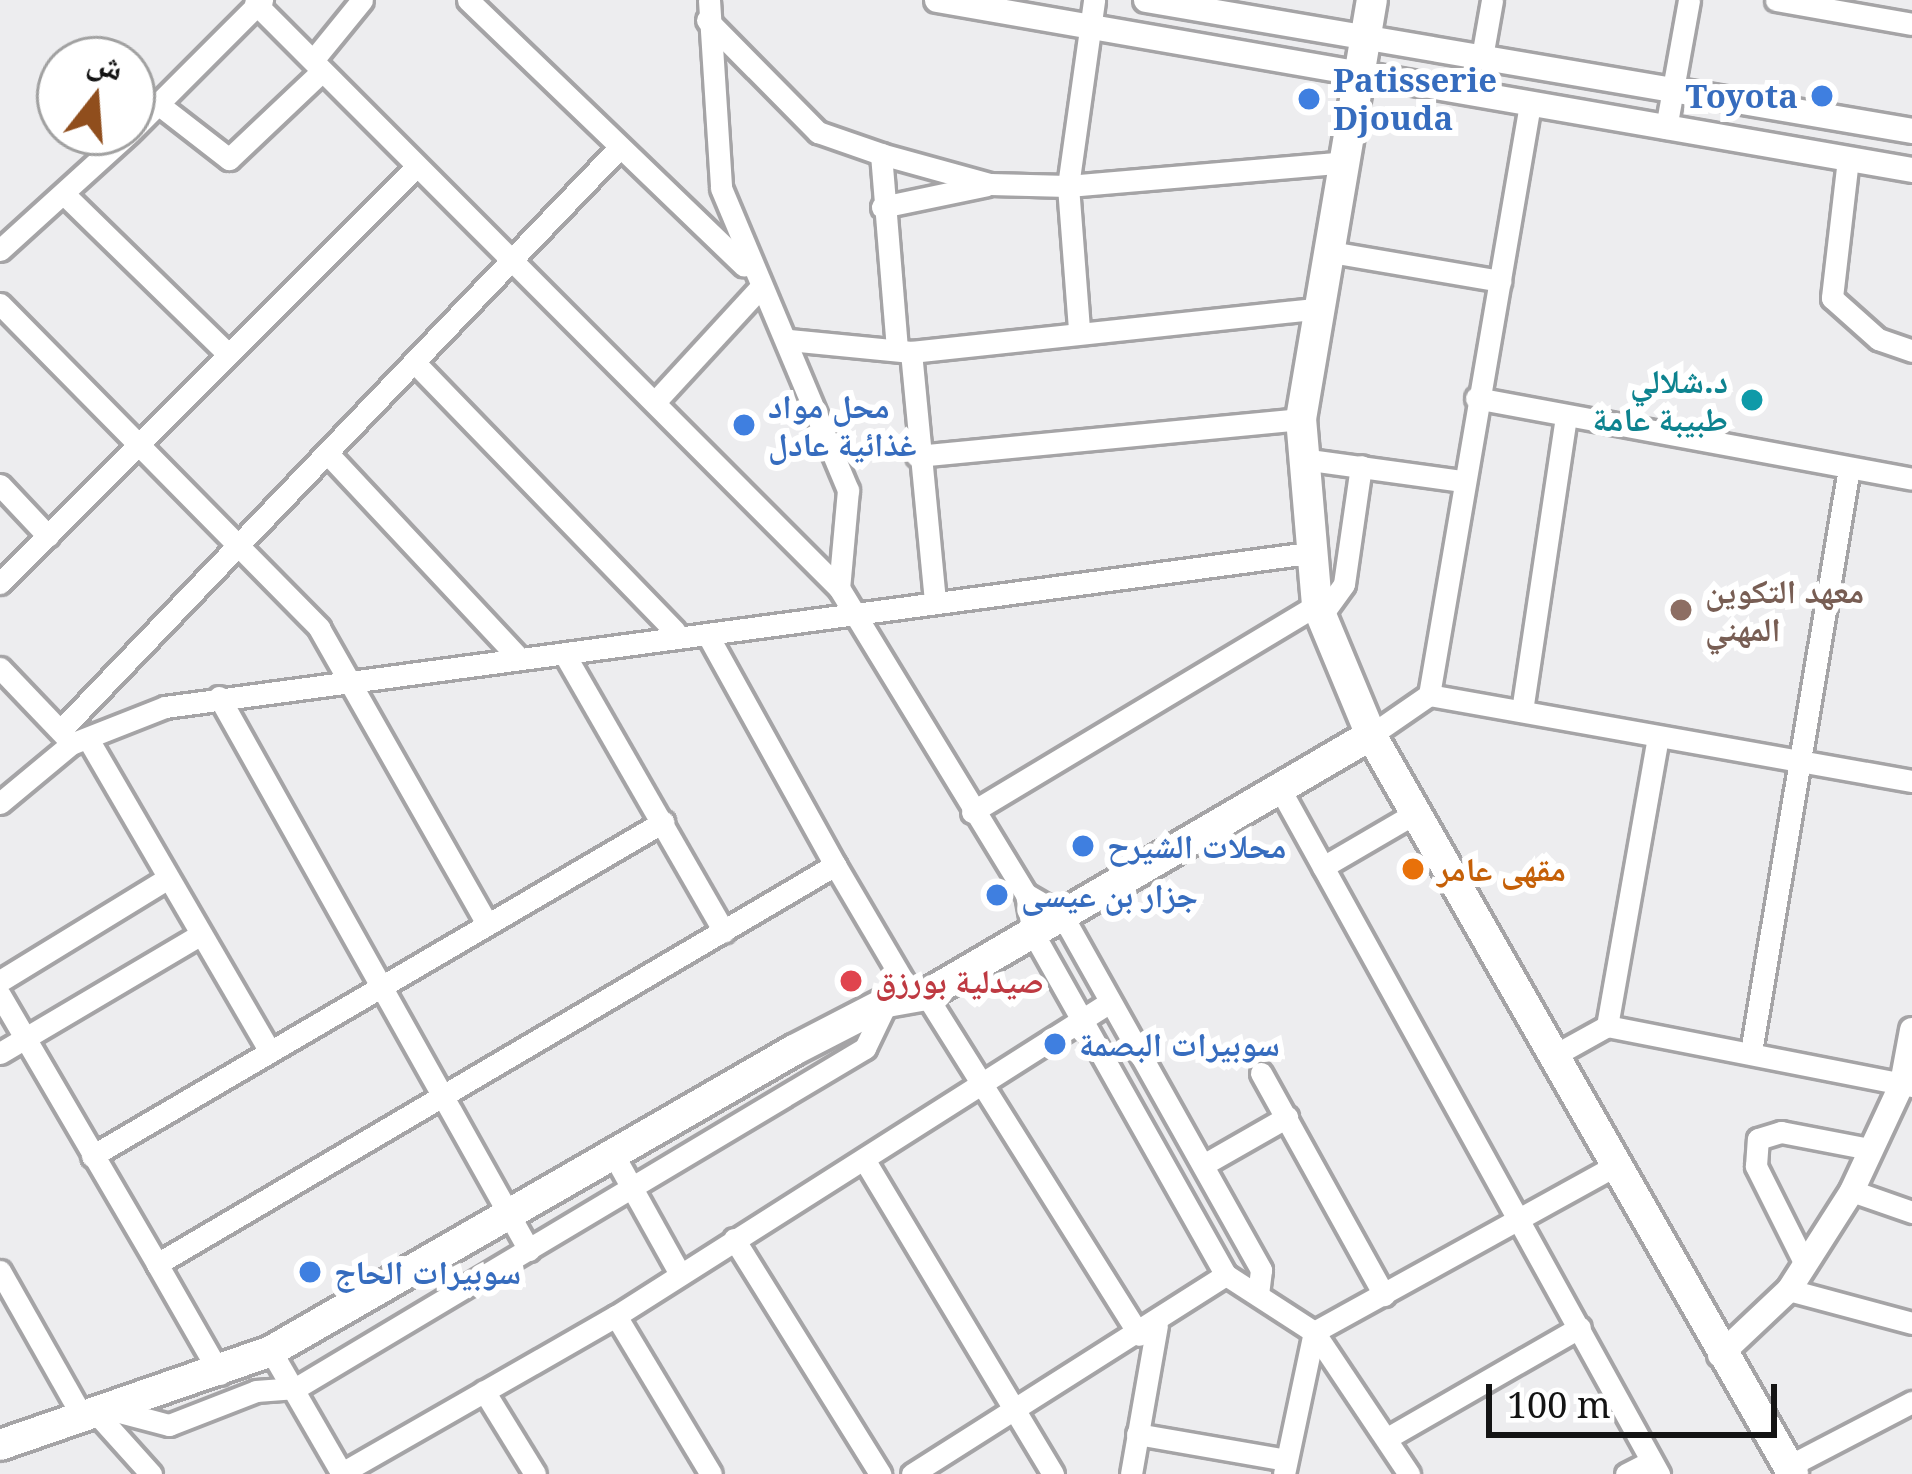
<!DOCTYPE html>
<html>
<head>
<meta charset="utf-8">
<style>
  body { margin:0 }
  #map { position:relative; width:1912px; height:1474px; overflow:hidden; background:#ededef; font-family:"Noto Serif","Noto Naskh Arabic",serif }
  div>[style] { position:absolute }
  .roads { filter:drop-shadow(3px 0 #a5a4a6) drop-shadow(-3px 0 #a5a4a6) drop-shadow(0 3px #a5a4a6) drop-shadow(0 -3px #a5a4a6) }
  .minor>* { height:21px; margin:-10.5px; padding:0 10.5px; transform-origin:10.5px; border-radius:10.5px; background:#fff }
  .tertiary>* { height:24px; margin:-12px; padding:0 12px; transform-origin:12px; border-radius:12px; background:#fff }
  .secondary>* { height:30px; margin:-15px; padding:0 15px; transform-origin:15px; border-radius:15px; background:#fff }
  .dots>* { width:33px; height:33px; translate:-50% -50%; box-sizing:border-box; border:6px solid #fff; border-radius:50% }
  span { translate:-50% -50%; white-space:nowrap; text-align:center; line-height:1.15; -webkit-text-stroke:12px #fff; paint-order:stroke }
  .shop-label { font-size:33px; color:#366cbe; font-weight:700 }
  .left { translate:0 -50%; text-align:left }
  .right { translate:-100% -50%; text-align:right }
  .culture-label { font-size:33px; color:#0d838f; font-weight:700 }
  .education-label { font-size:33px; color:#785e54; font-weight:700 }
  .food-label { font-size:33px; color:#c56008; font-weight:700 }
  .health-label { font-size:33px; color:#be3a42; font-weight:700 }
  .north { position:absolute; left:36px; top:36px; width:120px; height:120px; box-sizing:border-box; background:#fff; border:3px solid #a1a1a1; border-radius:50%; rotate:17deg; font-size:33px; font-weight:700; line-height:48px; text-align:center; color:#141414 }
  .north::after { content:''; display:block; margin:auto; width:42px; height:54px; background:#904e1d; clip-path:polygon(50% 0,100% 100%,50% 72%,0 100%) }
  .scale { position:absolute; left:1486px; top:1384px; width:291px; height:54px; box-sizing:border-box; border:6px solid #141414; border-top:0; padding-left:15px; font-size:36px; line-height:42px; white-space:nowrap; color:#141414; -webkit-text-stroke:9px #fff; paint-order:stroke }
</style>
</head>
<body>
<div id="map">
  <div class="roads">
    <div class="minor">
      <i style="left:468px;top:0;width:383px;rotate:43.9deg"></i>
      <i style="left:709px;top:0;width:188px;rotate:86.3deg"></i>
      <i style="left:721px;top:188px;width:328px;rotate:67.2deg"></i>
      <i style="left:848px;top:490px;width:98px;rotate:95.2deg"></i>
      <i style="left:839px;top:588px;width:359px;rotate:58.6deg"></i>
      <i style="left:1026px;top:894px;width:40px;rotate:80deg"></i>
      <i style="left:1033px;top:933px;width:393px;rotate:60.6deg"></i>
      <i style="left:1226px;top:1275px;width:105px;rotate:32.9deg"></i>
      <i style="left:1314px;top:1332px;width:171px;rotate:56.2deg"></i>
      <i style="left:1776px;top:0;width:138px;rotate:10deg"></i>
      <i style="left:255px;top:3px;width:827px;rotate:45.05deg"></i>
      <i style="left:707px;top:20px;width:158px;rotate:45.3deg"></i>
      <i style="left:818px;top:132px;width:67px;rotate:19.2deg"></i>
      <i style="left:881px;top:154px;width:195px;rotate:85.3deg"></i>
      <i style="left:1482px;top:57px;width:58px;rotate:-80deg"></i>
      <i style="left:314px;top:59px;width:76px;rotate:-50.9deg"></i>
      <i style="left:158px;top:104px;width:90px;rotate:37.8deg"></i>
      <i style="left:229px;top:159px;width:125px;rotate:-43.4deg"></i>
      <i style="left:1666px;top:128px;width:130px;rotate:-79.8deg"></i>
      <i style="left:132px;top:130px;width:184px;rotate:-45deg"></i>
      <i style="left:881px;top:154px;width:113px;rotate:15.4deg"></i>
      <i style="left:990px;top:184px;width:78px;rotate:1.5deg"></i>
      <i style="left:1068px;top:186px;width:272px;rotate:-4.9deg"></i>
      <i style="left:1848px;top:159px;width:140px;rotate:96.6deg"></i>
      <i style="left:1832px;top:298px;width:62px;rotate:41.7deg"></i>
      <i style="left:1878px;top:339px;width:36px;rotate:19deg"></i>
      <i style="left:65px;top:195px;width:226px;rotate:44.3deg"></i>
      <i style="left:882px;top:207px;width:107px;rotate:-11.8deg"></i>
      <i style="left:0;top:250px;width:176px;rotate:-42.2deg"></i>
      <i style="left:1325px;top:251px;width:178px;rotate:9.7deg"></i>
      <i style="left:0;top:304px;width:455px;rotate:45.4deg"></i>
      <i style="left:319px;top:628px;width:335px;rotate:60.4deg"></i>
      <i style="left:1079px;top:329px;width:143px;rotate:-94.4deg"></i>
      <i style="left:1068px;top:186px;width:188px;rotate:-82deg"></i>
      <i style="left:789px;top:340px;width:123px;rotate:5.6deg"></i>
      <i style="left:911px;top:352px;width:404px;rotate:-6.1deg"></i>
      <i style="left:911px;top:352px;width:250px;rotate:84.5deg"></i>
      <i style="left:418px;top:366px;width:369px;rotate:45.9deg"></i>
      <i style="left:1476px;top:398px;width:443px;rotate:10.5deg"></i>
      <i style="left:655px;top:402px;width:155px;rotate:-47.4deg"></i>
      <i style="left:329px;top:455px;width:279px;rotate:46.9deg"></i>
      <i style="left:917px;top:456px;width:386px;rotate:-5.5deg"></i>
      <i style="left:1303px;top:459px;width:160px;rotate:7.9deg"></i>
      <i style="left:0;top:485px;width:70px;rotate:46.7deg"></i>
      <i style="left:0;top:583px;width:587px;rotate:-45deg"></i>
      <i style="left:1321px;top:616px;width:39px;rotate:-54deg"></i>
      <i style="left:1344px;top:584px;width:119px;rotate:-81.8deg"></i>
      <i style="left:707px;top:634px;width:264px;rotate:61deg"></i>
      <i style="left:565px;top:655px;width:319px;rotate:60.1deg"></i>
      <i style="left:0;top:668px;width:97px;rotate:46.3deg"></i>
      <i style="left:1429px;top:695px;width:600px;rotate:-80.3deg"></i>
      <i style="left:219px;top:697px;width:634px;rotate:60.73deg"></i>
      <i style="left:1522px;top:711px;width:297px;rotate:-81.5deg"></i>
      <i style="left:61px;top:730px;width:806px;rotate:-46.21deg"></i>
      <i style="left:1371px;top:735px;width:70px;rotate:-34.6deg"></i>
      <i style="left:1429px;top:695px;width:491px;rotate:10.1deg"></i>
      <i style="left:88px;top:739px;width:358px;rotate:59.8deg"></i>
      <i style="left:1281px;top:791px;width:781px;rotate:61.04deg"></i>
      <i style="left:0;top:803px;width:92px;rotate:-39.7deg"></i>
      <i style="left:71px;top:744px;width:101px;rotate:-21.5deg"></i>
      <i style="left:165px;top:707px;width:1153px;rotate:-7.67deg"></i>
      <i style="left:972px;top:812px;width:402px;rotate:-31deg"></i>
      <i style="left:1323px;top:867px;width:109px;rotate:-30.3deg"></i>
      <i style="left:1026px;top:894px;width:42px;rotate:30.3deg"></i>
      <i style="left:1062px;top:915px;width:407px;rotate:60.7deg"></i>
      <i style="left:1261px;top:1270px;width:25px;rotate:97deg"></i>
      <i style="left:0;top:981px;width:191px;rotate:-31.5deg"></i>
      <i style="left:0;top:995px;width:311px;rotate:59.7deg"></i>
      <i style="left:926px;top:995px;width:401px;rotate:57.9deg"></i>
      <i style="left:1607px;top:1026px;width:311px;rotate:11.1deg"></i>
      <i style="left:1751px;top:1052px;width:592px;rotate:-80.47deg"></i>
      <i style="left:0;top:1053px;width:230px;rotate:-30.6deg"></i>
      <i style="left:1555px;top:1055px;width:60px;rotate:-29.1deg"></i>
      <i style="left:1607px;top:1026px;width:289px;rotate:-80deg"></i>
      <i style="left:1261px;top:1073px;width:254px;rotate:61deg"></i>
      <i style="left:612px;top:1152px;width:140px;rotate:60.9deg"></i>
      <i style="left:92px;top:1156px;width:662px;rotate:-30.33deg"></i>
      <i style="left:865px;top:1161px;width:365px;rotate:59deg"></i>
      <i style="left:1203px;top:1165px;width:97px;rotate:-29.7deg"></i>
      <i style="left:1852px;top:1191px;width:64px;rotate:19.3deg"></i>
      <i style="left:734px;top:1239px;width:277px;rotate:58.1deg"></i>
      <i style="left:1805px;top:1264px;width:110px;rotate:-116.6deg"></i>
      <i style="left:1756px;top:1166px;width:27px;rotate:-86deg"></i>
      <i style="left:1758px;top:1139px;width:24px;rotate:-17deg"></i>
      <i style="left:1781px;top:1132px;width:90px;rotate:10.9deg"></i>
      <i style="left:0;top:1271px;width:169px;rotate:60.5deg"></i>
      <i style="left:1789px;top:1290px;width:127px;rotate:15deg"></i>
      <i style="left:616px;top:1316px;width:184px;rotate:59deg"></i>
      <i style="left:271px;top:1351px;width:142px;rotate:60deg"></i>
      <i style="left:220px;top:1374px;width:127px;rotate:-119.8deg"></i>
      <i style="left:157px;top:1264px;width:787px;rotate:-30.48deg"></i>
      <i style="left:835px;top:865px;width:150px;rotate:59.5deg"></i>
      <i style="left:484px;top:1391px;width:97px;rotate:58.4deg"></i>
      <i style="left:116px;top:1411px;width:55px;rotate:14.8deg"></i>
      <i style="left:169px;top:1425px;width:93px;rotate:-21.3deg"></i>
      <i style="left:256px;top:1391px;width:40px;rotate:-4.3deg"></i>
      <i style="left:296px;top:1388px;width:663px;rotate:-30.86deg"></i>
      <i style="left:865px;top:1048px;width:51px;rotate:-64.4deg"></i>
      <i style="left:97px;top:1414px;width:81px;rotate:48deg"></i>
      <i style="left:1137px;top:1434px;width:151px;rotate:9.9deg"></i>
      <i style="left:1389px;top:1437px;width:220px;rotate:-29.9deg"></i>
      <i style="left:1789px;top:1466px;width:139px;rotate:-27.5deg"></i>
      <i style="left:340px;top:1474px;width:318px;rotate:-29.8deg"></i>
      <i style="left:616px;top:1316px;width:585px;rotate:-32.44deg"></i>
      <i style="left:912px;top:1474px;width:372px;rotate:-32.4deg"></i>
      <i style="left:1131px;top:1474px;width:151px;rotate:-80.1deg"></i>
      <i style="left:1284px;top:1474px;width:145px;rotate:-78.1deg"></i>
      <i style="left:1314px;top:1332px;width:344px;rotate:-28.9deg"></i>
      <i style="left:1626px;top:1474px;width:28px;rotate:-27deg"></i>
    </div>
    <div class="tertiary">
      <i style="left:937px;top:0;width:990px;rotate:9.89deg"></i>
      <i style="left:1146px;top:0;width:777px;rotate:9.7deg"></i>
      <i style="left:1720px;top:1355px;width:95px;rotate:-43.3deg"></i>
      <i style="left:1789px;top:1290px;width:117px;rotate:-57.5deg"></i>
      <i style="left:1852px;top:1191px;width:118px;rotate:-65deg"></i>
      <i style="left:1902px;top:1084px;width:55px;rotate:-79.5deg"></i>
    </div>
    <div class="secondary">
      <i style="left:1371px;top:735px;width:141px;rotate:-112.6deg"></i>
      <i style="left:1317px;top:605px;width:187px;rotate:-94.9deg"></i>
      <i style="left:1301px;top:419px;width:425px;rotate:-80.4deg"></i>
      <i style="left:0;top:1445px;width:287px;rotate:-19.1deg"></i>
      <i style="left:271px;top:1351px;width:603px;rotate:-29.92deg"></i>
      <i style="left:794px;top:1050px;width:105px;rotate:-27.3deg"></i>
      <i style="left:887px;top:1002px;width:40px;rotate:-10deg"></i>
      <i style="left:926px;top:995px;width:515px;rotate:-30.3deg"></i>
      <i style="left:1371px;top:735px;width:851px;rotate:60.27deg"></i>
    </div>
  </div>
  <div class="dots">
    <i style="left:1822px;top:96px;background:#3f7fe0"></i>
    <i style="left:1309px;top:99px;background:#3f7fe0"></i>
    <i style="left:1752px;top:400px;background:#0f9aa8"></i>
    <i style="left:744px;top:425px;background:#3f7fe0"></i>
    <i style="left:1681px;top:610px;background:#8d6e63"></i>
    <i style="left:1083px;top:846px;background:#3f7fe0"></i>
    <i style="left:1413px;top:869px;background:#e8710a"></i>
    <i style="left:997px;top:895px;background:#3f7fe0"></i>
    <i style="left:851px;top:981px;background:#e0444e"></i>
    <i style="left:1055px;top:1044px;background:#3f7fe0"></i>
    <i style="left:310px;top:1272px;background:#3f7fe0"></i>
  </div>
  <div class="shop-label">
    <span class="left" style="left:1333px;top:99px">Patisserie<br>Djouda</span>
    <span class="right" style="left:1798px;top:96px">Toyota</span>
    <span class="left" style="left:768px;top:425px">محل مواد<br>غذائية عادل</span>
    <span class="left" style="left:1107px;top:846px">محلات الشيرح</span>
    <span class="left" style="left:1021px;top:895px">جزار بن عيسى</span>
    <span class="left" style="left:1079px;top:1044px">سوبيرات البصمة</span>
    <span class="left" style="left:334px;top:1272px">سوبيرات الحاج</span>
  </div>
  <div class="culture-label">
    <span class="right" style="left:1728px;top:400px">د.شلالي<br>طبيبة عامة</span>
  </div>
  <div class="education-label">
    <span class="left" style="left:1705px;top:610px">معهد التكوين<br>المهني</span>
  </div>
  <div class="food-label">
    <span class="left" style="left:1437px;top:869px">مقهى عامر</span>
  </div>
  <div class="health-label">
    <span class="left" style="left:875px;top:981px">صيدلية بورزق</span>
  </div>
  <div class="north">ش</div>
  <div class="scale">100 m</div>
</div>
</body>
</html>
